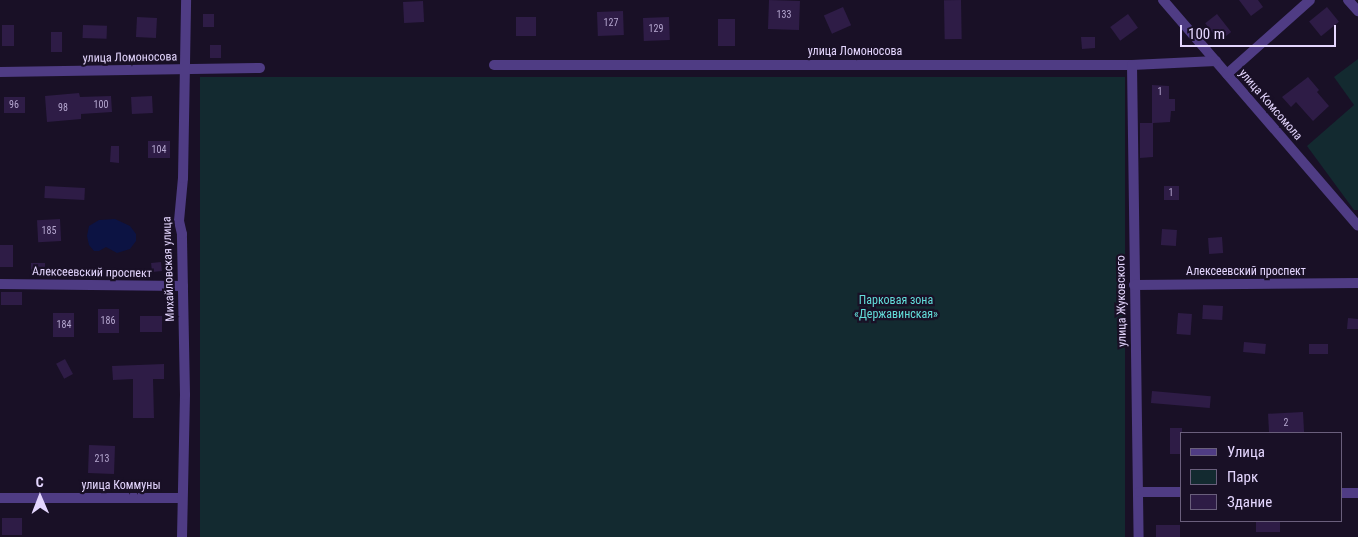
<!DOCTYPE html>
<html>
<head>
<meta charset="utf-8">
<style>
  body { margin:0 }
  #map { position:relative; width:1358px; height:537px; overflow:hidden; background:#191026; font-family:"Roboto Condensed",sans-serif }
  div>[style] { position:absolute }
  .green>* { inset:0; background:#132a30; transform-origin:0 0 }
  .water>* { inset:0; background:#0c1343 }
  .building>* { inset:0; background:#2e1c46; transform-origin:0 0 }
  .minor>* { height:10px; margin:-5px; padding:0 5px; transform-origin:5px; border-radius:5px; background:#4f3c84 }
  span { translate:-50% -50%; white-space:nowrap; text-align:center; line-height:1.15; -webkit-text-stroke:4.5px #191026; paint-order:stroke }
  .number-label { font-size:10px; color:#b6a8d0 }
  .number-label span { -webkit-text-stroke-width:0 }
  .street-label { font-size:12px; color:#e4d6fe }
  .park-label { font-size:12px; color:#63ddda }
  .legend { position:absolute; left:1180px; top:432px; width:162px; height:90px; box-sizing:border-box; background:#191026; border:1px solid #6a5f7c; margin:0; padding:6px 9px; list-style:none; font-size:15px; color:#e4d6fe }
  .legend li { display:flex; align-items:center; gap:10px; height:25px }
  .legend b { width:25px; border:1px solid #6a5f7c }
  .north { position:absolute; left:15px; top:472px; width:50px; height:50px; -webkit-text-stroke:4px #191026; paint-order:stroke; rotate:359deg; font-size:14px; font-weight:700; line-height:20px; text-align:center; color:#e4d6fe }
  .north::after { content:''; display:block; margin:auto; width:18px; height:22px; background:#e4d6fe; clip-path:polygon(50% 0,100% 100%,50% 72%,0 100%) }
  .scale { position:absolute; left:1180px; top:25px; width:156px; height:22px; box-sizing:border-box; border:2px solid #e4d6fe; border-top:0; padding-left:6px; font-size:15px; line-height:18px; white-space:nowrap; color:#e4d6fe; -webkit-text-stroke:4px #191026; paint-order:stroke }
</style>
</head>
<body>
<div id="map">
  <div class="green">
    <i style="clip-path:polygon(1358px 59px,1358px 210px,1354px 210px,1307px 146px,1354px 105px,1334px 77px)"></i>
    <i style="left:1125px;top:77px;width:460px;height:925px;rotate:90deg"></i>
  </div>
  <div class="water">
    <i style="clip-path:polygon(115px 219px,130px 226px,136px 234px,136px 241px,130px 249px,117px 253px,106px 247px,99px 251px,94px 251px,89px 245px,87px 236px,89px 226px,99px 220px)"></i>
  </div>
  <div class="building">
    <i style="left:769px;top:0;width:31px;height:29px;rotate:2deg"></i>
    <i style="left:961px;top:0;width:39px;height:17px;rotate:89deg"></i>
    <i style="clip-path:polygon(1239px 0,1258px 0,1263px 7px,1251px 16px)"></i>
    <i style="left:423px;top:1px;width:21px;height:20px;rotate:87deg"></i>
    <i style="left:843px;top:7px;width:20px;height:21px;rotate:66deg"></i>
    <i style="left:1327px;top:7px;width:19px;height:23px;rotate:51deg"></i>
    <i style="left:623px;top:11px;width:24px;height:26px;rotate:88deg"></i>
    <i style="left:203px;top:14px;width:11px;height:13px"></i>
    <i style="left:1128px;top:14px;width:17px;height:22px;rotate:54deg"></i>
    <i style="left:1217px;top:14px;width:23px;height:15px;rotate:52deg"></i>
    <i style="left:137px;top:17px;width:20px;height:20px;rotate:3deg"></i>
    <i style="left:516px;top:17px;width:20px;height:19px"></i>
    <i style="left:669px;top:17px;width:23px;height:26px;rotate:88deg"></i>
    <i style="left:718px;top:19px;width:17px;height:27px"></i>
    <i style="left:2px;top:25px;width:12px;height:21px"></i>
    <i style="left:83px;top:25px;width:24px;height:13px;rotate:2deg"></i>
    <i style="left:51px;top:32px;width:11px;height:20px"></i>
    <i style="clip-path:polygon(1081px 37px,1095px 37px,1095px 48px,1082px 49px)"></i>
    <i style="left:210px;top:45px;width:11px;height:13px"></i>
    <i style="clip-path:polygon(1308px 77px,1319px 90px,1317px 92px,1329px 106px,1313px 121px,1296px 102px,1291px 107px,1282px 97px)"></i>
    <i style="clip-path:polygon(1152px 85px,1169px 86px,1169px 99px,1175px 99px,1175px 111px,1171px 111px,1170px 122px,1153px 123px,1153px 157px,1140px 158px,1140px 123px,1152px 123px)"></i>
    <i style="clip-path:polygon(79px 93px,80px 97px,111px 96px,112px 112px,81px 114px,81px 119px,47px 122px,45px 96px)"></i>
    <i style="left:152px;top:96px;width:17px;height:21px;rotate:87deg"></i>
    <i style="left:25px;top:97px;width:16px;height:21px;rotate:90deg"></i>
    <i style="left:170px;top:141px;width:17px;height:22px;rotate:90deg"></i>
    <i style="clip-path:polygon(111px 146px,119px 146px,119px 163px,110px 162px)"></i>
    <i style="left:45px;top:186px;width:40px;height:12px;rotate:3deg"></i>
    <i style="left:1164px;top:186px;width:15px;height:14px"></i>
    <i style="left:60px;top:219px;width:22px;height:23px;rotate:87deg"></i>
    <i style="left:1162px;top:229px;width:15px;height:16px;rotate:4deg"></i>
    <i style="left:1222px;top:237px;width:16px;height:14px;rotate:86deg"></i>
    <i style="left:0;top:245px;width:13px;height:22px"></i>
    <i style="left:161px;top:262px;width:9px;height:10px;rotate:84deg"></i>
    <i style="left:31px;top:263px;width:14px;height:11px"></i>
    <i style="left:1px;top:292px;width:21px;height:13px"></i>
    <i style="left:1203px;top:305px;width:20px;height:14px;rotate:3deg"></i>
    <i style="left:98px;top:309px;width:21px;height:24px"></i>
    <i style="left:53px;top:313px;width:21px;height:24px"></i>
    <i style="left:1178px;top:313px;width:14px;height:21px;rotate:4deg"></i>
    <i style="left:140px;top:316px;width:22px;height:16px"></i>
    <i style="clip-path:polygon(1348px 318px,1358px 319px,1358px 329px,1347px 329px)"></i>
    <i style="left:1244px;top:342px;width:22px;height:10px;rotate:5deg"></i>
    <i style="left:1309px;top:344px;width:19px;height:10px"></i>
    <i style="left:65px;top:359px;width:17px;height:10px;rotate:62deg"></i>
    <i style="clip-path:polygon(164px 364px,164px 379px,153px 379px,154px 418px,133px 418px,133px 379px,113px 380px,112px 366px)"></i>
    <i style="left:1152px;top:391px;width:59px;height:12px;rotate:5deg"></i>
    <i style="left:1303px;top:412px;width:21px;height:35px;rotate:87deg"></i>
    <i style="left:1182px;top:428px;width:26px;height:12px;rotate:90deg"></i>
    <i style="left:89px;top:445px;width:26px;height:28px;rotate:2deg"></i>
    <i style="left:22px;top:518px;width:17px;height:20px;rotate:90deg"></i>
    <i style="left:1256px;top:521px;width:24px;height:11px"></i>
    <i style="left:1156px;top:525px;width:24px;height:12px"></i>
  </div>
  <div class="minor">
    <i style="left:1163px;top:0;width:298px;rotate:49.2deg"></i>
    <i style="left:1348px;top:0;width:15px;rotate:48deg"></i>
    <i style="left:494px;top:65px;width:638px"></i>
    <i style="left:1132px;top:65px;width:84px;rotate:-2.7deg"></i>
    <i style="left:1132px;top:65px;width:472px;rotate:89.2deg"></i>
    <i style="left:0;top:72px;width:260px;rotate:-0.9deg"></i>
    <i style="left:1227px;top:74px;width:111px;rotate:-41.7deg"></i>
    <i style="left:0;top:284px;width:183px;rotate:0.6deg"></i>
    <i style="left:1134px;top:285px;width:224px;rotate:-0.5deg"></i>
    <i style="left:1139px;top:492px;width:43px"></i>
    <i style="left:1342px;top:493px;width:16px"></i>
    <i style="left:0;top:498px;width:182px"></i>
    <i style="left:182px;top:537px;width:142px;rotate:-88.8deg"></i>
    <i style="left:185px;top:395px;width:161px;rotate:-91.1deg"></i>
    <i style="left:182px;top:234px;width:13px;rotate:-103deg"></i>
    <i style="left:179px;top:221px;width:43px;rotate:-84.7deg"></i>
    <i style="left:183px;top:178px;width:178px;rotate:-89deg"></i>
  </div>
  <div class="number-label">
    <span style="left:784px;top:15px">133</span>
    <span style="left:611px;top:23px">127</span>
    <span style="left:656px;top:29px">129</span>
    <span style="left:1160px;top:92px">1</span>
    <span style="left:14px;top:105px">96</span>
    <span style="left:101px;top:105px">100</span>
    <span style="left:63px;top:108px">98</span>
    <span style="left:159px;top:150px">104</span>
    <span style="left:1171px;top:193px">1</span>
    <span style="left:49px;top:231px">185</span>
    <span style="left:108px;top:321px">186</span>
    <span style="left:64px;top:325px">184</span>
    <span style="left:1286px;top:423px">2</span>
    <span style="left:102px;top:459px">213</span>
  </div>
  <div class="street-label">
    <span style="left:855px;top:52px">улица Ломоносова</span>
    <span style="left:130px;top:58px;rotate:-1deg">улица Ломоносова</span>
    <span style="left:1270px;top:105px;rotate:49deg">улица Комсомола</span>
    <span style="left:169px;top:269px;rotate:-92deg">Михайловская улица</span>
    <span style="left:1246px;top:272px">Алексеевский проспект</span>
    <span style="left:92px;top:273px;rotate:1deg">Алексеевский проспект</span>
    <span style="left:1122px;top:301px;rotate:-91deg">улица Жуковского</span>
    <span style="left:121px;top:486px">улица Коммуны</span>
  </div>
  <div class="park-label">
    <span style="left:896px;top:308px">Парковая зона<br>«Державинская»</span>
  </div>
  <ul class="legend">
  <li><b style="height:6px;background:#4f3c84"></b>Улица</li>
  <li><b style="height:14px;background:#132a30"></b>Парк</li>
  <li><b style="height:14px;background:#2e1c46"></b>Здание</li>
  </ul>
  <div class="north">С</div>
  <div class="scale">100 m</div>
</div>
</body>
</html>
